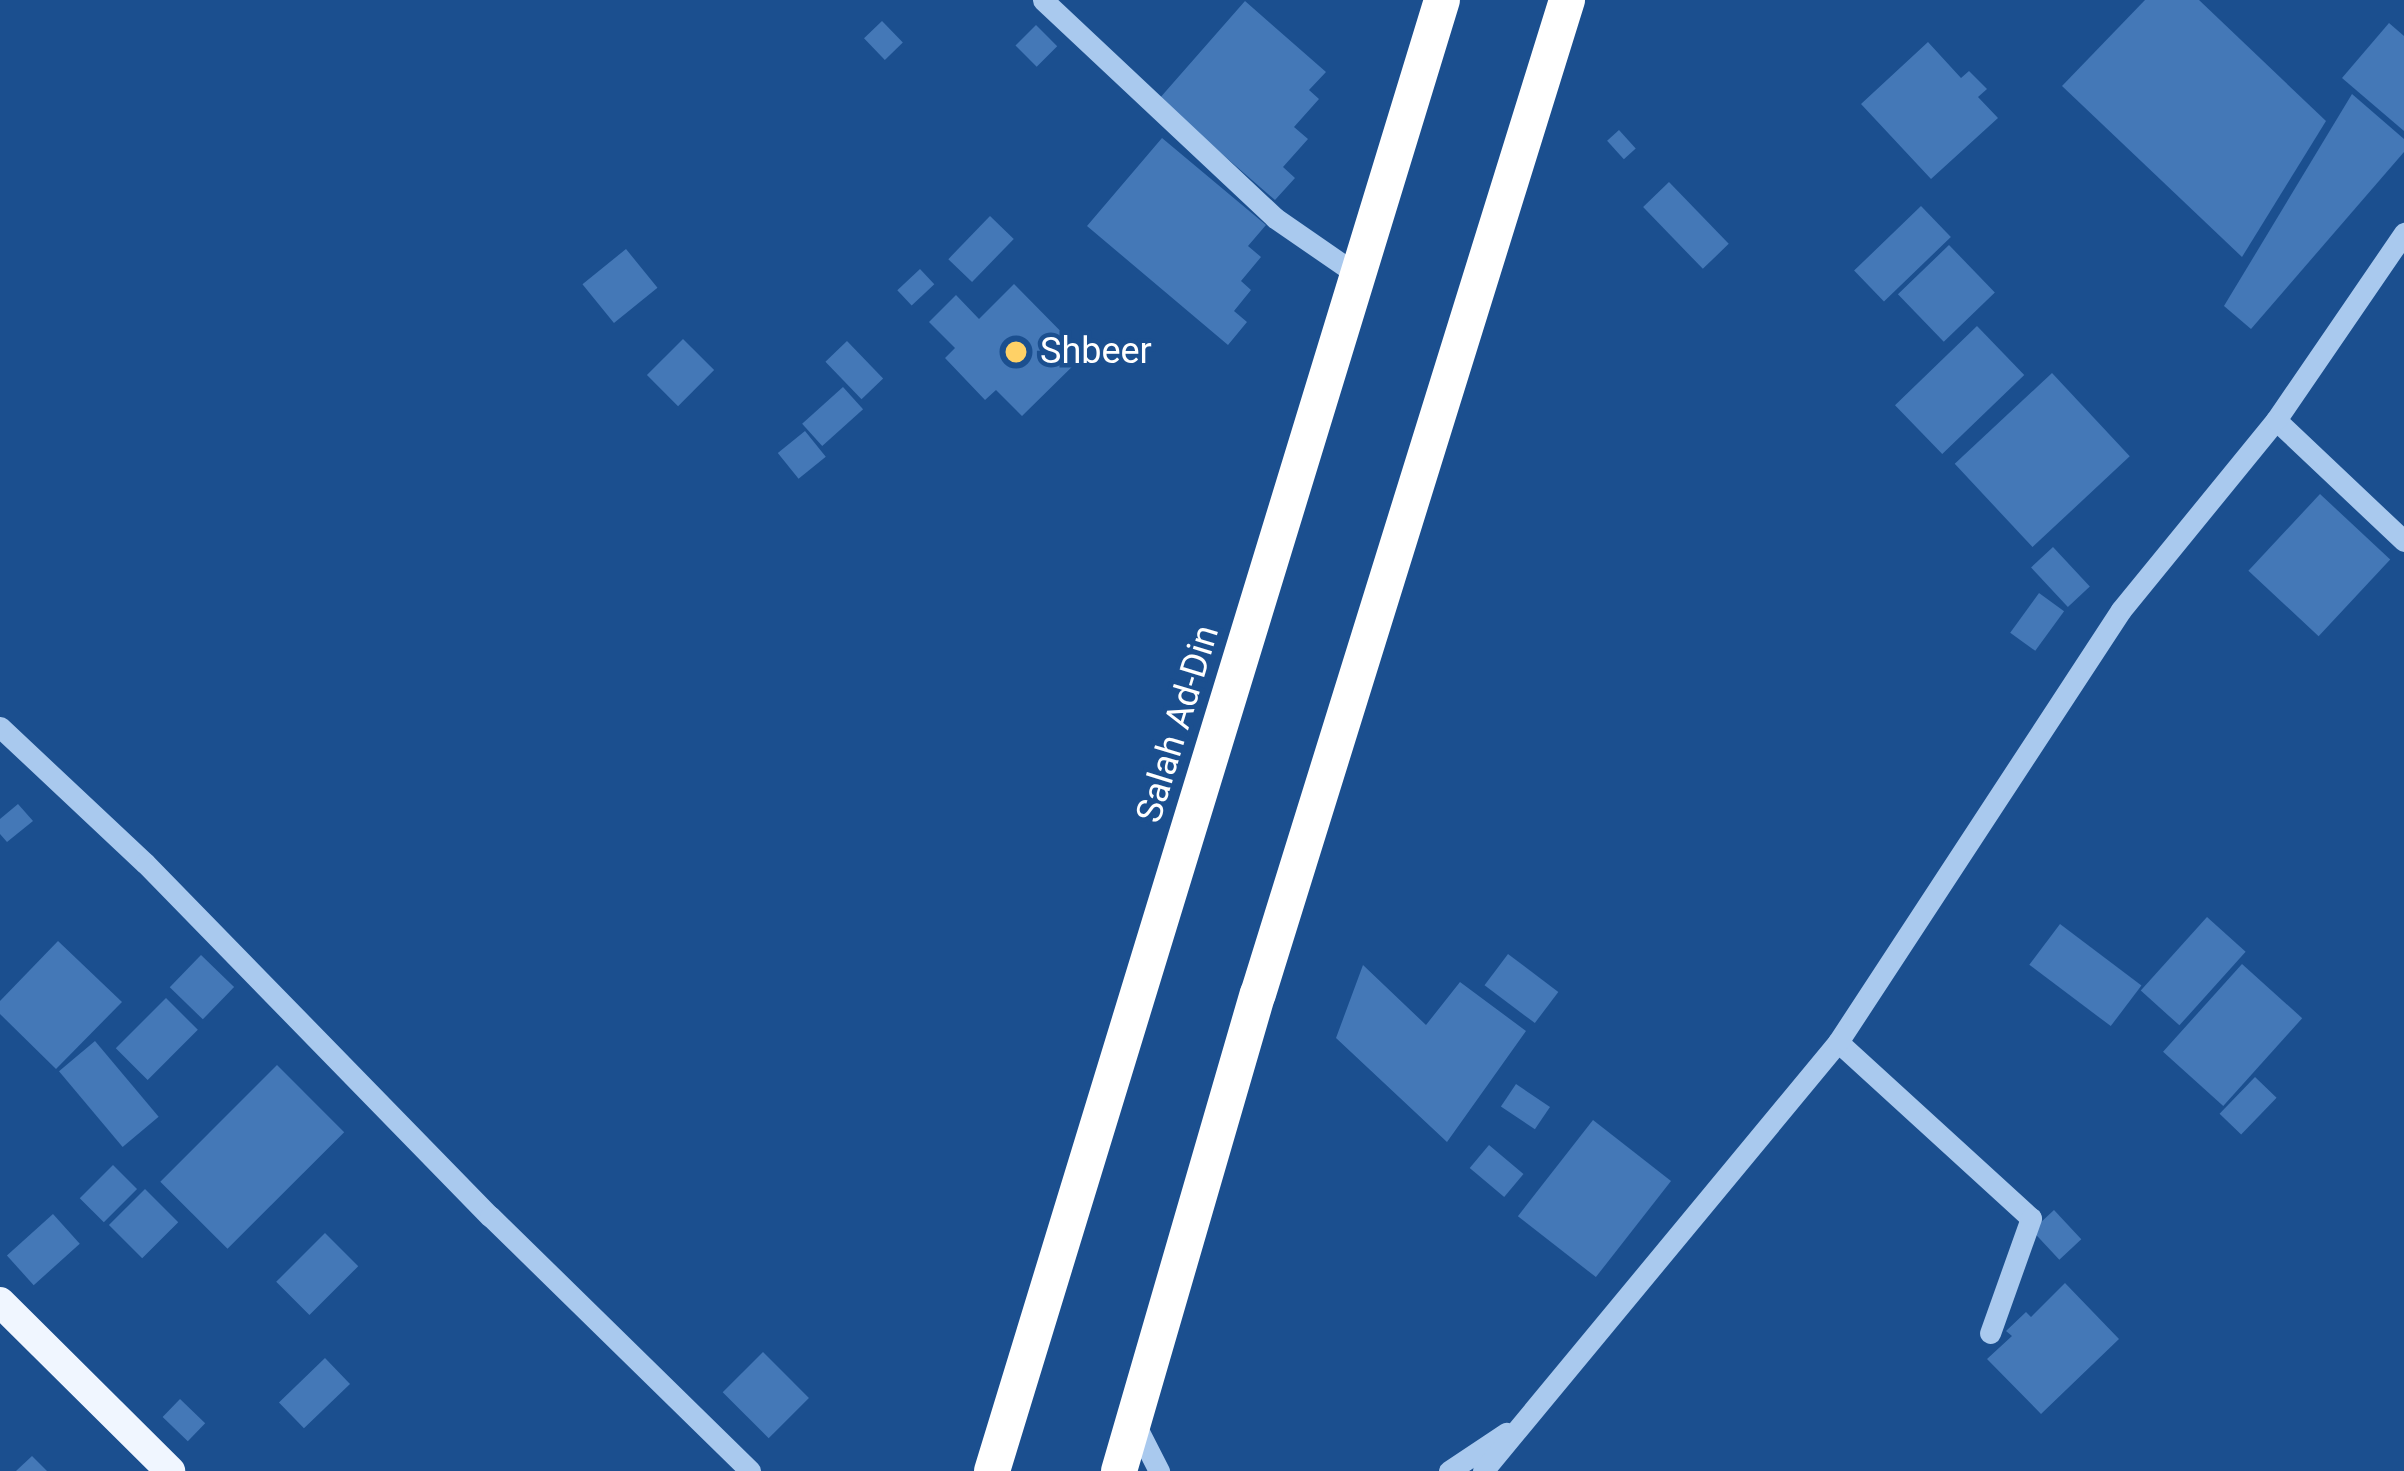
<!DOCTYPE html>
<html>
<head>
<meta charset="utf-8">
<style>
  body { margin:0 }
  #map { position:relative; width:2404px; height:1471px; overflow:hidden; background:#1b4f8f; font-family:Roboto,sans-serif }
  div>[style] { position:absolute }
  .building>* { inset:0; background:#4478b7; transform-origin:0 0 }
  .minor>* { height:21px; margin:-10.5px; padding:0 10.5px; transform-origin:10.5px; border-radius:10.5px; background:#a9c9ee }
  .major>* { height:30px; margin:-15px; padding:0 15px; transform-origin:15px; border-radius:15px; background:#f0f6ff }
  .highway>* { height:36px; margin:-18px; padding:0 18px; transform-origin:18px; border-radius:18px; background:#fff }
  .dots>* { width:33px; height:33px; translate:-50% -50%; box-sizing:border-box; border:6px solid #1b4f8f; border-radius:50% }
  span { translate:-50% -50%; white-space:nowrap; text-align:center; line-height:1.15; -webkit-text-stroke:9px #1b4f8f; paint-order:stroke }
  .poi-label { font-size:36px; color:#fff }
  .left { translate:0 -50%; text-align:left }
  .street-label { font-size:36px; color:#fff }
</style>
</head>
<body>
<div id="map">
  <div class="building">
    <i style="clip-path:polygon(2145px 0,2199px 0,2326px 121px,2242px 257px,2062px 86px)"></i>
    <i style="clip-path:polygon(1245px 1px,1326px 72px,1309px 90px,1319px 99px,1294px 127px,1308px 139px,1283px 167px,1295px 178px,1275px 200px,1159px 99px)"></i>
    <i style="left:882px;top:21px;width:30px;height:25px;rotate:46deg"></i>
    <i style="clip-path:polygon(2389px 23px,2404px 36px,2404px 131px,2342px 78px)"></i>
    <i style="left:1036px;top:25px;width:30px;height:29px;rotate:45deg"></i>
    <i style="clip-path:polygon(1928px 42px,1961px 78px,1969px 71px,1987px 89px,1978px 97px,1998px 118px,1931px 179px,1861px 104px)"></i>
    <i style="clip-path:polygon(2352px 94px,2404px 139px,2404px 152px,2251px 329px,2224px 306px)"></i>
    <i style="left:1619px;top:130px;width:25px;height:16px;rotate:48deg"></i>
    <i style="clip-path:polygon(1162px 138px,1266px 225px,1248px 246px,1261px 257px,1241px 281px,1251px 290px,1234px 311px,1247px 322px,1228px 345px,1087px 226px)"></i>
    <i style="left:1669px;top:182px;width:86px;height:36px;rotate:46deg"></i>
    <i style="left:1921px;top:206px;width:43px;height:93px;rotate:46deg"></i>
    <i style="left:990px;top:216px;width:33px;height:60px;rotate:44deg"></i>
    <i style="left:1949px;top:245px;width:66px;height:71px;rotate:46deg"></i>
    <i style="left:626px;top:249px;width:50px;height:56px;rotate:51deg"></i>
    <i style="left:920px;top:269px;width:21px;height:31px;rotate:47deg"></i>
    <i style="clip-path:polygon(1014px 284px,1084px 355px,1022px 416px,996px 390px,985px 400px,945px 358px,955px 348px,929px 322px,956px 295px,979px 319px)"></i>
    <i style="left:1977px;top:326px;width:68px;height:114px;rotate:46deg"></i>
    <i style="left:683px;top:339px;width:44px;height:51px;rotate:45deg"></i>
    <i style="left:847px;top:341px;width:52px;height:30px;rotate:46deg"></i>
    <i style="left:2052px;top:373px;width:114px;height:133px;rotate:47deg"></i>
    <i style="left:843px;top:387px;width:30px;height:55px;rotate:48deg"></i>
    <i style="left:805px;top:431px;width:33px;height:35px;rotate:51deg"></i>
    <i style="left:2320px;top:494px;width:96px;height:105px;rotate:43deg"></i>
    <i style="left:2053px;top:547px;width:54px;height:30px;rotate:47deg"></i>
    <i style="left:2039px;top:593px;width:31px;height:49px;rotate:36deg"></i>
    <i style="clip-path:polygon(18px 804px,33px 821px,7px 842px,0 834px,0 819px)"></i>
    <i style="left:2207px;top:917px;width:52px;height:99px;rotate:42deg"></i>
    <i style="left:2060px;top:924px;width:102px;height:51px;rotate:37deg"></i>
    <i style="clip-path:polygon(58px 941px,122px 1002px,56px 1069px,0 1014px,0 1001px)"></i>
    <i style="left:1508px;top:954px;width:63px;height:39px;rotate:37deg"></i>
    <i style="left:201px;top:955px;width:46px;height:45px;rotate:44deg"></i>
    <i style="left:2242px;top:964px;width:81px;height:118px;rotate:42deg"></i>
    <i style="clip-path:polygon(1363px 965px,1426px 1025px,1460px 982px,1526px 1031px,1447px 1142px,1336px 1038px)"></i>
    <i style="left:166px;top:998px;width:45px;height:71px;rotate:45deg"></i>
    <i style="left:95px;top:1041px;width:99px;height:47px;rotate:50deg"></i>
    <i style="left:277px;top:1065px;width:95px;height:165px;rotate:45deg"></i>
    <i style="left:2255px;top:1077px;width:30px;height:51px;rotate:44deg"></i>
    <i style="left:1516px;top:1084px;width:41px;height:27px;rotate:34deg"></i>
    <i style="left:1593px;top:1120px;width:99px;height:122px;rotate:38deg"></i>
    <i style="left:1489px;top:1145px;width:45px;height:30px;rotate:40deg"></i>
    <i style="left:113px;top:1165px;width:34px;height:47px;rotate:45deg"></i>
    <i style="left:145px;top:1189px;width:47px;height:51px;rotate:45deg"></i>
    <i style="left:2054px;top:1210px;width:40px;height:30px;rotate:47deg"></i>
    <i style="left:53px;top:1214px;width:40px;height:62px;rotate:48deg"></i>
    <i style="left:325px;top:1233px;width:47px;height:69px;rotate:45deg"></i>
    <i style="clip-path:polygon(2065px 1283px,2119px 1339px,2041px 1414px,1987px 1359px,2012px 1336px,2006px 1331px,2026px 1312px,2031px 1317px)"></i>
    <i style="left:763px;top:1352px;width:65px;height:57px;rotate:45deg"></i>
    <i style="left:325px;top:1358px;width:36px;height:64px;rotate:46deg"></i>
    <i style="left:180px;top:1399px;width:35px;height:25px;rotate:44deg"></i>
    <i style="clip-path:polygon(32px 1456px,47px 1471px,16px 1471px)"></i>
  </div>
  <div class="minor">
    <i style="left:1043px;top:0;width:318px;rotate:43.2deg"></i>
    <i style="left:1275px;top:218px;width:102px;rotate:34.6deg"></i>
    <i style="left:2276px;top:420px;width:176px;rotate:43.4deg"></i>
    <i style="left:0;top:727px;width:199px;rotate:43.2deg"></i>
    <i style="left:145px;top:863px;width:494px;rotate:45.7deg"></i>
    <i style="left:490px;top:1216px;width:364px;rotate:44.4deg"></i>
    <i style="left:1838px;top:1042px;width:261px;rotate:42.4deg"></i>
    <i style="left:2031px;top:1218px;width:122px;rotate:109.6deg"></i>
    <i style="left:1135px;top:1424px;width:53px;rotate:62.9deg"></i>
    <i style="left:1449px;top:1471px;width:69px;rotate:-33.7deg"></i>
    <i style="left:1483px;top:1471px;width:557px;rotate:-50.39deg"></i>
    <i style="left:1838px;top:1042px;width:516px;rotate:-56.77deg"></i>
    <i style="left:2121px;top:610px;width:245px;rotate:-50.8deg"></i>
    <i style="left:2276px;top:420px;width:227px;rotate:-55.6deg"></i>
  </div>
  <div class="major">
    <i style="left:0;top:1302px;width:240px;rotate:44.8deg"></i>
  </div>
  <div class="highway">
    <i style="left:992px;top:1471px;width:1538px;rotate:-72.99deg"></i>
    <i style="left:1119px;top:1471px;width:497px;rotate:-73.8deg"></i>
    <i style="left:1258px;top:994px;width:1041px;rotate:-72.73deg"></i>
  </div>
  <div class="dots">
    <i style="left:1016px;top:352px;background:#ffd166"></i>
  </div>
  <div class="poi-label">
    <span class="left" style="left:1040px;top:352px">Shbeer</span>
  </div>
  <div class="street-label">
    <span style="left:1178px;top:724px;rotate:-73deg">Salah Ad-Din</span>
  </div>
</div>
</body>
</html>
